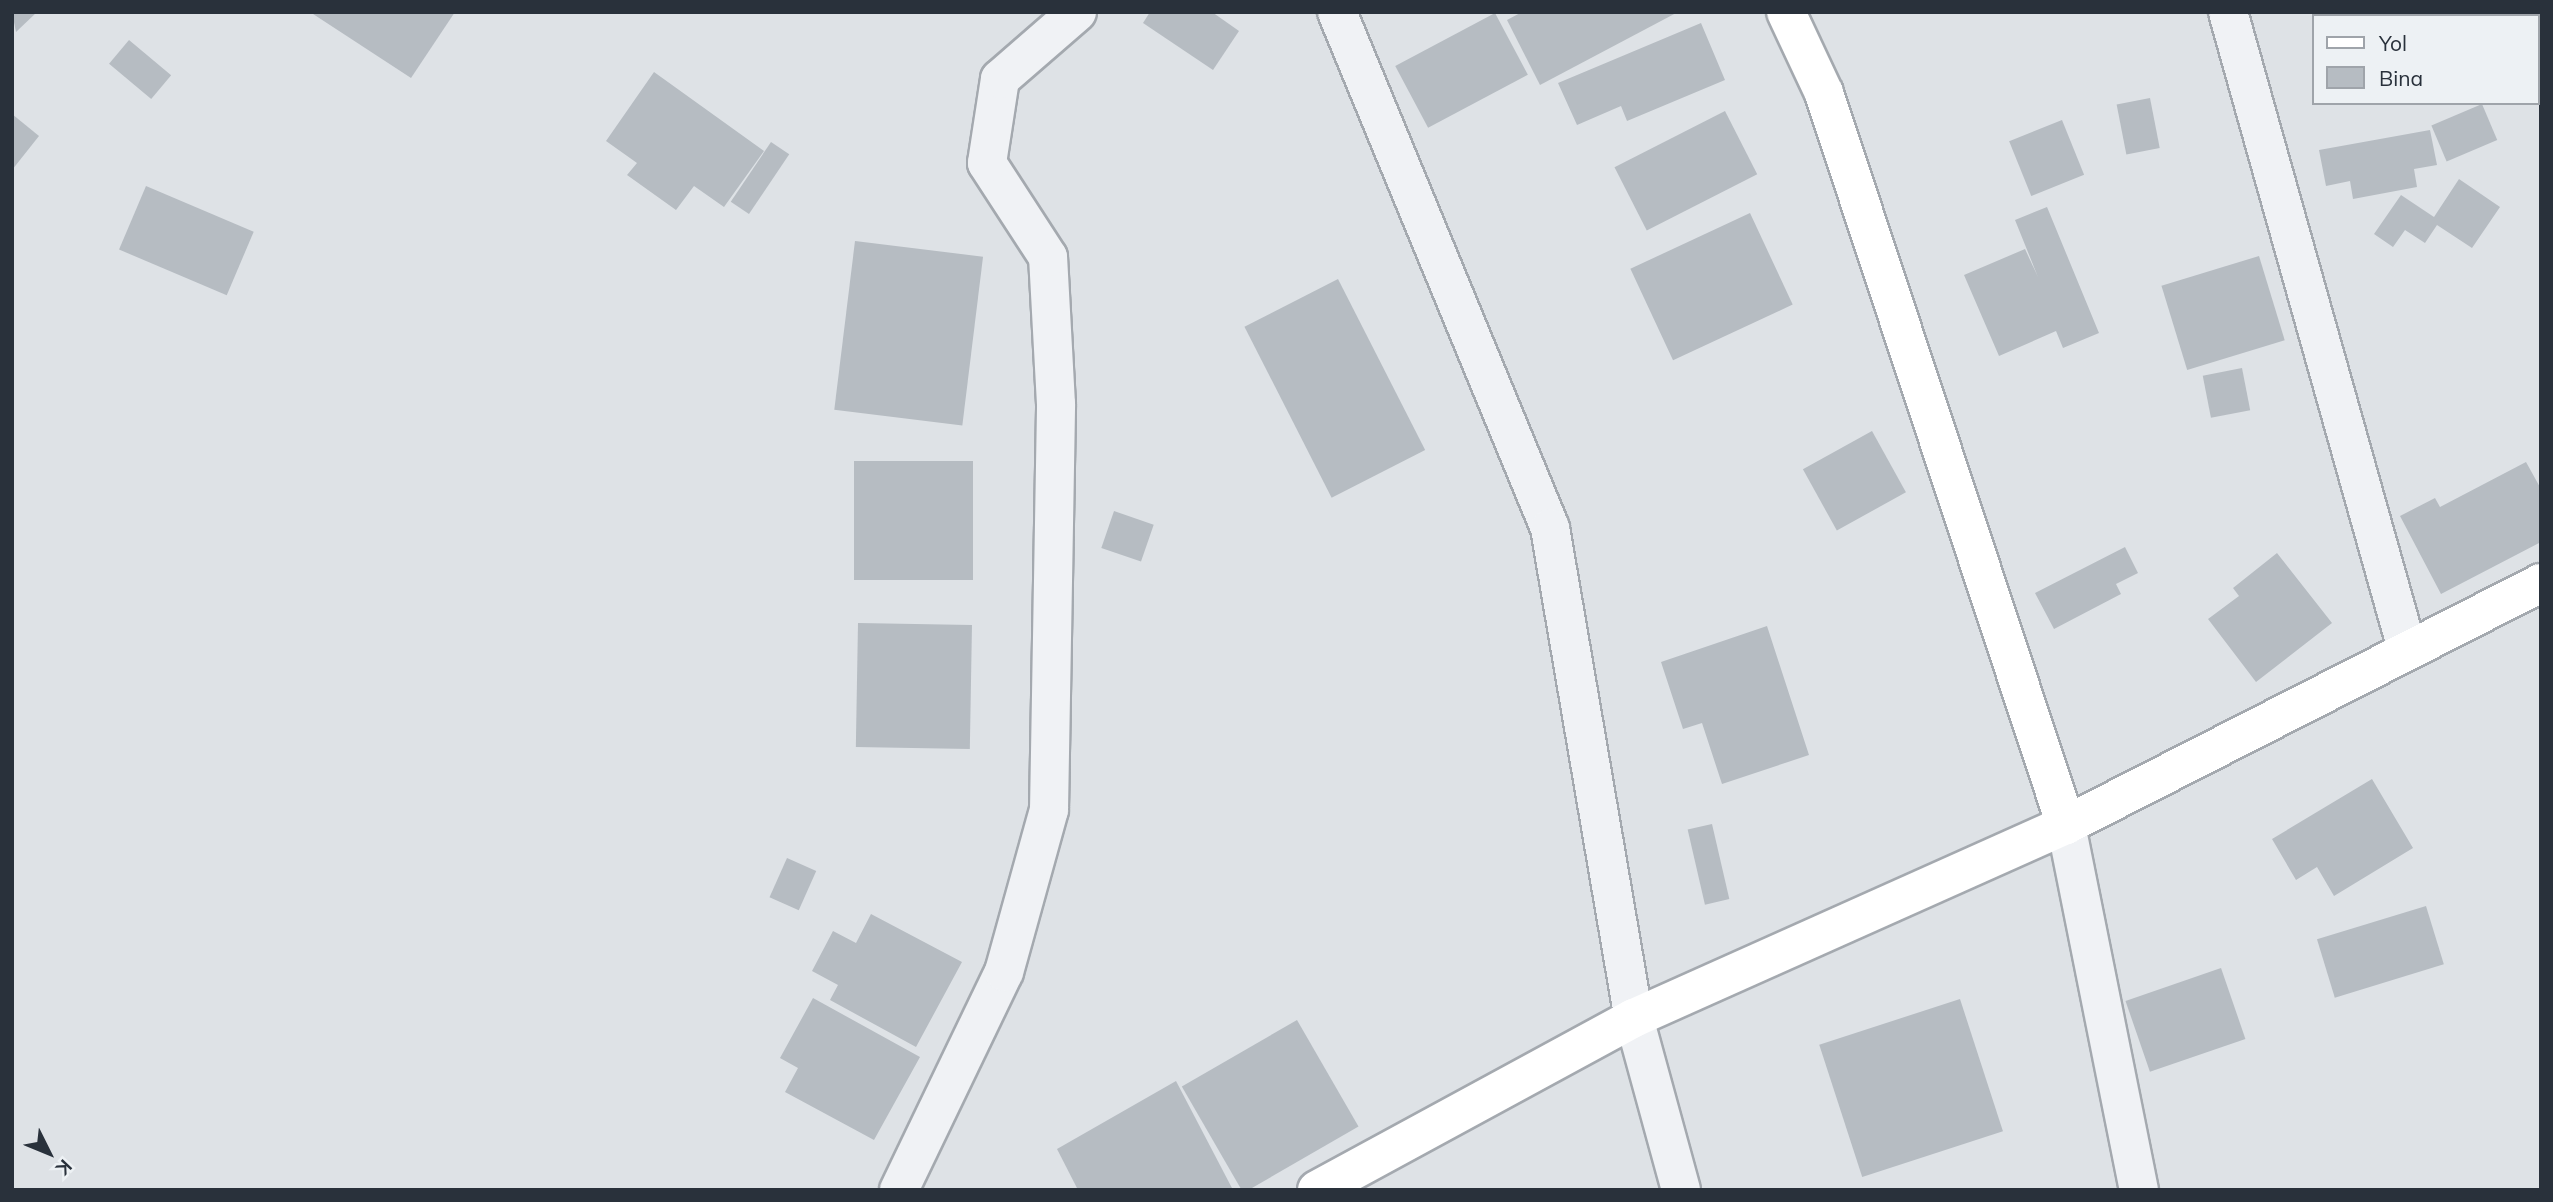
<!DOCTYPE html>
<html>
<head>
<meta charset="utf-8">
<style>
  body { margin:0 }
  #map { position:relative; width:2553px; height:1202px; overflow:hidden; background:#dee2e6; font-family:Mulish,sans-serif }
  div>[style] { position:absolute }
  .building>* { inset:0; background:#b6bcc2; transform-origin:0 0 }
  .roads { filter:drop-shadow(2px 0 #a4a9af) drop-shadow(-2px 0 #a4a9af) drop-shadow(0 2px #a4a9af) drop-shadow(0 -2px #a4a9af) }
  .street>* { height:38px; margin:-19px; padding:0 19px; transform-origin:19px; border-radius:19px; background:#f0f2f5 }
  .secondary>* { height:38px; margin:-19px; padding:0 19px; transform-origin:19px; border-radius:19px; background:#fff }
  span { translate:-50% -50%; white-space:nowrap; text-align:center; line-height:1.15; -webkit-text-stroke:7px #edf1f4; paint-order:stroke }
  .frame { position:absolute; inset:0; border:14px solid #29313b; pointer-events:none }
  .legend { position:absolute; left:2312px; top:14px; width:228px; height:91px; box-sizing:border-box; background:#edf1f4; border:2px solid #9fa4aa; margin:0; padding:9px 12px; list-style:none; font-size:21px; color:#29313b }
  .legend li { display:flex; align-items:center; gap:14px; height:35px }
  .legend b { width:35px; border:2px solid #9fa4aa }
  .north { position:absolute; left:14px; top:1118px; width:70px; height:70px; -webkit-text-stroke:5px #edf1f4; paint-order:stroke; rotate:133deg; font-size:19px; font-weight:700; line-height:28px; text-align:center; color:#29313b }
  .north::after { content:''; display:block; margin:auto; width:24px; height:32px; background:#29313b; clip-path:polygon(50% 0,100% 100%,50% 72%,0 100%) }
</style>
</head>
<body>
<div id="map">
  <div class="building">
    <i style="clip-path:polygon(12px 12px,37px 12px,16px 32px)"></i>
    <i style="clip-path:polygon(310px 12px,455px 12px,411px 78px)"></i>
    <i style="clip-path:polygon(1150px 12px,1212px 12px,1239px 31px,1213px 70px,1143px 23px)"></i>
    <i style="clip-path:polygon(1522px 12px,1678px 12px,1540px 85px,1507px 20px)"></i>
    <i style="left:1495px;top:13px;width:70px;height:113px;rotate:62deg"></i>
    <i style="clip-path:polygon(1701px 23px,1725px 80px,1627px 121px,1621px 106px,1577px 125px,1558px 83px)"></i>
    <i style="left:129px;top:40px;width:55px;height:31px;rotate:40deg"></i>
    <i style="clip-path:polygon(654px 72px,764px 151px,724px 207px,694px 186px,676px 210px,627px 175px,637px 163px,606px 141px)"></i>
    <i style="left:2150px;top:98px;width:51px;height:34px;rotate:79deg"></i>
    <i style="left:2482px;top:104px;width:39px;height:55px;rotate:67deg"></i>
    <i style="left:1725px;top:111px;width:71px;height:124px;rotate:63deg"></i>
    <i style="clip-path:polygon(12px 114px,39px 136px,12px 170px)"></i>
    <i style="left:2062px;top:120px;width:59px;height:57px;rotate:68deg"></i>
    <i style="clip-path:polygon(2430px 130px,2437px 165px,2414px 169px,2417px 187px,2353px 199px,2350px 181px,2326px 186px,2319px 150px)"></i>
    <i style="left:771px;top:142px;width:22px;height:72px;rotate:34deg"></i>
    <i style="clip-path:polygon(2459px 179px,2500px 207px,2472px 248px,2437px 225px,2425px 243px,2405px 230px,2393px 247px,2374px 234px,2401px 195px,2434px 217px)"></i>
    <i style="left:146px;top:186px;width:117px;height:69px;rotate:23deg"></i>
    <i style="clip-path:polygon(2047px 207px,2099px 333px,2063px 348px,2056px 331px,1999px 356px,1964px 275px,2025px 249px,2038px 277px,2015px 220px)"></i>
    <i style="left:1750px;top:213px;width:101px;height:132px;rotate:65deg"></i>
    <i style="left:855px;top:241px;width:129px;height:170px;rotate:7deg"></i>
    <i style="left:2259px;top:256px;width:88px;height:102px;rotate:73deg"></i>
    <i style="left:1338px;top:279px;width:192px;height:105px;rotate:63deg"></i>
    <i style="left:2242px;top:368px;width:43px;height:40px;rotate:79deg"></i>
    <i style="left:1872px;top:431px;width:70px;height:79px;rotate:61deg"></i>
    <i style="left:854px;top:461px;width:119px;height:119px"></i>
    <i style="clip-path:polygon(2526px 462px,2541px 489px,2541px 542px,2441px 594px,2400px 516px,2435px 498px,2440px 507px)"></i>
    <i style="left:1114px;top:511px;width:42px;height:39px;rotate:19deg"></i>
    <i style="clip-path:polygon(2125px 547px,2138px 573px,2116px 584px,2121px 594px,2054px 629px,2035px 593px)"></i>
    <i style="clip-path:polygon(2277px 553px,2332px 623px,2256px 682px,2208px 619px,2239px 596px,2233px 588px)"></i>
    <i style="left:858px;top:623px;width:114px;height:124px;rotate:1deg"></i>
    <i style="clip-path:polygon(1767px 626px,1809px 755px,1722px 784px,1702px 723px,1683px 729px,1661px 662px)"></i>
    <i style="clip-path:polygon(2372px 779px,2413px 848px,2334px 896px,2317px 867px,2296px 880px,2272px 839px)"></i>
    <i style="left:1712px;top:824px;width:77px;height:25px;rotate:77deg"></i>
    <i style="left:787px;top:858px;width:32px;height:43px;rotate:24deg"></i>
    <i style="left:2426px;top:906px;width:61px;height:114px;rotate:73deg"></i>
    <i style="clip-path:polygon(871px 914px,962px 962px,916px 1047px,830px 1000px,838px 985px,812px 971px,833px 931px,856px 943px)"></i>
    <i style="left:2221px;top:968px;width:75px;height:101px;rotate:71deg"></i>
    <i style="clip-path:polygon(813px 998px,920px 1057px,874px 1140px,785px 1092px,798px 1068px,780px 1058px)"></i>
    <i style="left:1960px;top:999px;width:139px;height:148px;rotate:72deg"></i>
    <i style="left:1297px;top:1020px;width:123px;height:133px;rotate:60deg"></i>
    <i style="clip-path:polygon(1176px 1081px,1233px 1190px,1078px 1190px,1057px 1149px)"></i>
  </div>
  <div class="roads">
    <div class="street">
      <i style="left:1337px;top:12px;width:558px;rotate:67.57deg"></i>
      <i style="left:1550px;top:528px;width:497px;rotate:80.3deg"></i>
      <i style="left:1634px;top:1018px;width:178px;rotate:74.7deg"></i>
      <i style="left:2228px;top:12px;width:662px;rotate:74.3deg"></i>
      <i style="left:2066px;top:825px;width:372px;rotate:78.7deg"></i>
      <i style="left:899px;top:1190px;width:242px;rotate:-64.3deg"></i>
      <i style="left:1004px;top:972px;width:168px;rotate:-74.5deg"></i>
      <i style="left:1049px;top:810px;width:406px;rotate:-89deg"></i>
      <i style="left:1056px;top:404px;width:147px;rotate:-93.1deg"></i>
      <i style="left:1048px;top:257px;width:112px;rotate:-123deg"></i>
      <i style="left:987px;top:163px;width:85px;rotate:-81.2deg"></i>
      <i style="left:1000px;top:79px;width:102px;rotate:-41deg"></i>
    </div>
    <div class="secondary">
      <i style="left:1786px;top:12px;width:89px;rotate:64.9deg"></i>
      <i style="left:1824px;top:93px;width:771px;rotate:71.71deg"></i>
      <i style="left:1317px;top:1190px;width:361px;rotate:-28.5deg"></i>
      <i style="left:1634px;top:1018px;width:473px;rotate:-24.1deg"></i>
      <i style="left:2066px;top:825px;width:533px;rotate:-27deg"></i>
    </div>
  </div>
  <div class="frame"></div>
  <ul class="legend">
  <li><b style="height:9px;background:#fff"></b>Yol</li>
  <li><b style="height:19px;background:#b6bcc2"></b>Bina</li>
  </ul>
  <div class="north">K</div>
</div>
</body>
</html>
